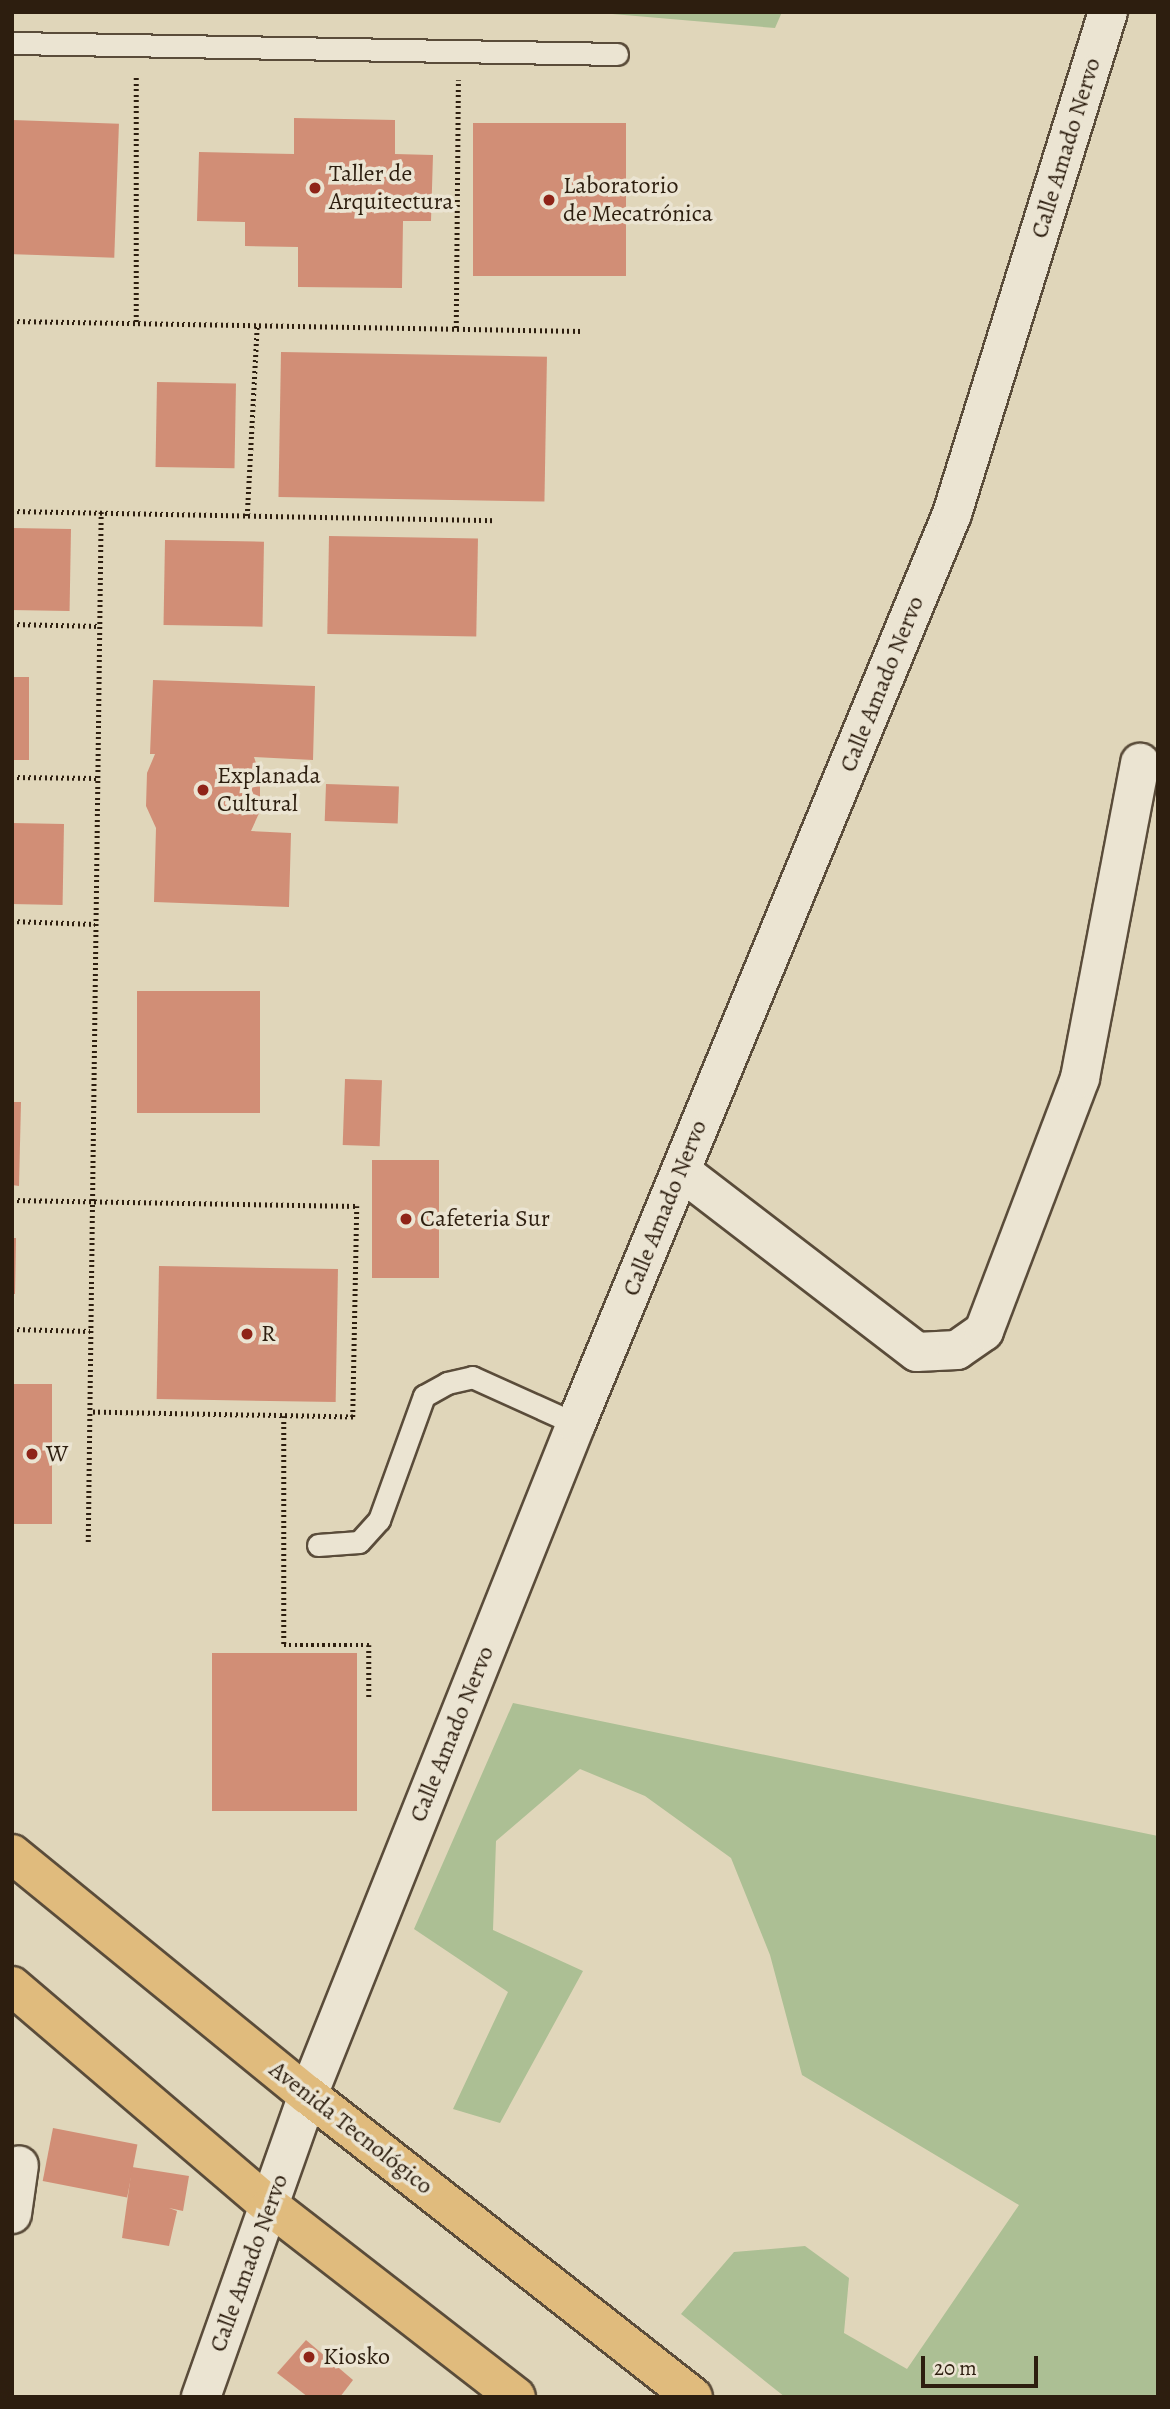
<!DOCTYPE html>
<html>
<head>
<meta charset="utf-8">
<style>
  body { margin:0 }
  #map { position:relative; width:1170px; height:2409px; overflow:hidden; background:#e0d6ba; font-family:Alegreya,serif }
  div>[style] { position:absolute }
  .green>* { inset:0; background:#acbf94 }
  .building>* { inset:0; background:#d18e76; transform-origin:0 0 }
  .path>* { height:4.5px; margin-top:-2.25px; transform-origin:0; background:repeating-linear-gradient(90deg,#2d1e0f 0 2px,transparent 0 5.5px) }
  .roads { filter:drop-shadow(2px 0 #5a4c3a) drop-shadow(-2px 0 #5a4c3a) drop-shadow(0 2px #5a4c3a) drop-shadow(0 -2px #5a4c3a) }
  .lane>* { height:21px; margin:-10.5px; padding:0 10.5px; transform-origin:10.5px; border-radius:10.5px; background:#ebe4d2 }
  .street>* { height:38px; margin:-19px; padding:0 19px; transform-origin:19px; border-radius:19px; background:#ebe4d2 }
  .secondary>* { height:38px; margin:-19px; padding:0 19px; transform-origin:19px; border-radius:19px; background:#ebe4d2 }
  .primary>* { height:38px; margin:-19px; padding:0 19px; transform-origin:19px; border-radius:19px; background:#e0bb7d }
  .dots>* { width:19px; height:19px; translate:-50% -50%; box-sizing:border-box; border:4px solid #ebe4d2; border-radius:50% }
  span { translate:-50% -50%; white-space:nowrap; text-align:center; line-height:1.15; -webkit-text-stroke:7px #ebe4d2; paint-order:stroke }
  .street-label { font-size:24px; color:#2d1e0f }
  .poi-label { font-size:24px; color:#2d1e0f }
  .left { translate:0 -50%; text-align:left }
  .frame { position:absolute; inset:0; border:14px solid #2d1e0f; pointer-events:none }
  .scale { position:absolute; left:921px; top:2356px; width:117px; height:32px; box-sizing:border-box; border:4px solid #2d1e0f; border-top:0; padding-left:9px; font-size:21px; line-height:24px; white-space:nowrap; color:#2d1e0f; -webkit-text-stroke:5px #ebe4d2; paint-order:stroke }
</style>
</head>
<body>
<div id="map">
  <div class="green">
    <i style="clip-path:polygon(589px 12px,782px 12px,775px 28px)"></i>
    <i style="clip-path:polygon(513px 1703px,1158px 1836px,1158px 2397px,785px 2397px,681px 2314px,734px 2252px,805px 2246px,849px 2278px,844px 2333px,907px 2369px,1019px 2205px,802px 2075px,770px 1955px,731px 1858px,645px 1796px,580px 1769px,496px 1841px,493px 1930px,583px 1971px,500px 2123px,453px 2109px,508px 1992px,414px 1929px)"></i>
  </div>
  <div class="building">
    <i style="clip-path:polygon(294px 118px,395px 120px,395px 154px,433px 155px,431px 221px,403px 221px,402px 288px,298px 287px,298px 247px,245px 246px,245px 222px,197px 221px,199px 152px,294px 154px)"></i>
    <i style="left:12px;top:120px;width:107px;height:134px;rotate:2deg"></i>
    <i style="left:473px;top:123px;width:153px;height:153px"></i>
    <i style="left:281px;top:352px;width:266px;height:145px;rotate:1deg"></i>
    <i style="left:157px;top:382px;width:79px;height:85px;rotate:1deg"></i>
    <i style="left:12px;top:528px;width:59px;height:82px;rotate:1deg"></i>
    <i style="left:329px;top:536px;width:149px;height:98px;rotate:1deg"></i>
    <i style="left:165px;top:540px;width:99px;height:85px;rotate:1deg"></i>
    <i style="left:12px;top:677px;width:17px;height:83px"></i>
    <i style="clip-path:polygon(153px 680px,315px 686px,313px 760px,254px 757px,260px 775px,260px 811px,251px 831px,291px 833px,289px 907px,154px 902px,156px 828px,146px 806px,147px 773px,155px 754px,150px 754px)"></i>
    <i style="left:326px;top:784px;width:73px;height:37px;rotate:2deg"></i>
    <i style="left:12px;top:823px;width:52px;height:81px;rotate:1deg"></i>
    <i style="left:137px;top:991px;width:123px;height:122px"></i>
    <i style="left:345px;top:1079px;width:37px;height:66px;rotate:2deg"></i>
    <i style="clip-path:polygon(12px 1102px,21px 1102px,19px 1186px,12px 1185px)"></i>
    <i style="left:372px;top:1160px;width:67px;height:118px"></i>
    <i style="clip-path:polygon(12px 1238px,16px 1238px,15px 1294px,12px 1294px)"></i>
    <i style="left:159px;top:1266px;width:179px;height:133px;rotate:1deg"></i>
    <i style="left:12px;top:1384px;width:40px;height:140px"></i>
    <i style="left:212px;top:1653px;width:145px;height:158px"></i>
    <i style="left:53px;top:2128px;width:86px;height:54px;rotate:11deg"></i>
    <i style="clip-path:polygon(132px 2167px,189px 2176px,183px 2211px,169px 2208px,177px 2211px,169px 2246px,122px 2238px)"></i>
    <i style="clip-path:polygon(306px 2340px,353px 2380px,340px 2397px,308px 2397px,277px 2373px)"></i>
  </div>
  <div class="path">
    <i style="left:12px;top:321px;width:570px;rotate:1.01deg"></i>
    <i style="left:136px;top:322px;width:247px;rotate:-90deg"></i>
    <i style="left:456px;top:328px;width:248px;rotate:-89.5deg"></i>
    <i style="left:12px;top:511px;width:484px;rotate:1.1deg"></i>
    <i style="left:247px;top:516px;width:191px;rotate:-87deg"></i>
    <i style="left:12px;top:624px;width:88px;rotate:1.3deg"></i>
    <i style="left:12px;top:777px;width:86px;rotate:0.7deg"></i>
    <i style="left:12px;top:921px;width:83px;rotate:2.1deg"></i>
    <i style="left:12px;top:1200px;width:345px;rotate:1deg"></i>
    <i style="left:357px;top:1206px;width:211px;rotate:91.1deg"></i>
    <i style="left:353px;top:1417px;width:264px;rotate:-178.9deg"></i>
    <i style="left:12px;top:1329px;width:78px;rotate:1.5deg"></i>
    <i style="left:284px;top:1416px;width:229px;rotate:90deg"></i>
    <i style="left:284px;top:1645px;width:85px"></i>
    <i style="left:369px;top:1645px;width:52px;rotate:90deg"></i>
    <i style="left:88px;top:1542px;width:1030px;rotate:-89.28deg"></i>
  </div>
  <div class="roads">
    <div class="lane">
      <i style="left:12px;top:43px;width:605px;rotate:1.04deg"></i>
      <i style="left:318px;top:1545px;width:41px;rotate:-4.2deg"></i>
      <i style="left:359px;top:1542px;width:30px;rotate:-48deg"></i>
      <i style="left:379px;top:1520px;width:132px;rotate:-70.1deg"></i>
      <i style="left:424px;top:1396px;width:26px;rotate:-29deg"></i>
      <i style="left:447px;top:1383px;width:26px;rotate:-13deg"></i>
      <i style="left:472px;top:1377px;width:114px;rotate:24.3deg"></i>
    </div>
    <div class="street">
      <i style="left:681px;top:1171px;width:297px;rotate:37.5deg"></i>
      <i style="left:917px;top:1352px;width:40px;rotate:-2.9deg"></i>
      <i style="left:957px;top:1350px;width:33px;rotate:-35deg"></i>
      <i style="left:984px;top:1331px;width:271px;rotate:-69.2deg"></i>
      <i style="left:1080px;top:1078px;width:321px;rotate:-79.2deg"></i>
      <i style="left:308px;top:2095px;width:723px;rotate:-68.23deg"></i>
      <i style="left:576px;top:1424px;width:985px;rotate:-67.55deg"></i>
      <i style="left:952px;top:514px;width:526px;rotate:-72.74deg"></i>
      <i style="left:12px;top:2214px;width:49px;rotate:-81.9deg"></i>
    </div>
    <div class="secondary">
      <i style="left:201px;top:2397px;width:320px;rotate:-70.5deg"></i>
    </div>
    <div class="primary">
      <i style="left:12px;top:1854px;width:382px;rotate:39.2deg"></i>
      <i style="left:308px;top:2095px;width:489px;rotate:38.1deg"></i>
      <i style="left:12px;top:1986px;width:339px;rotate:40.5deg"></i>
      <i style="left:270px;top:2206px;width:311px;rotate:37.8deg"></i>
    </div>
  </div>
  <div class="dots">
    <i style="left:315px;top:188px;background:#8f2418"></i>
    <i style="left:549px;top:200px;background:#8f2418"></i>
    <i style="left:203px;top:790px;background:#8f2418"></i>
    <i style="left:406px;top:1219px;background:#8f2418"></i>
    <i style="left:247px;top:1334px;background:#8f2418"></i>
    <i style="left:32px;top:1454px;background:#8f2418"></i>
    <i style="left:309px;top:2357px;background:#8f2418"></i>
  </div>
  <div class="street-label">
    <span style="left:1066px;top:148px;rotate:-73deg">Calle Amado Nervo</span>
    <span style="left:882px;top:684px;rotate:-68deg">Calle Amado Nervo</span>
    <span style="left:665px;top:1208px;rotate:-68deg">Calle Amado Nervo</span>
    <span style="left:452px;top:1734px;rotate:-68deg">Calle Amado Nervo</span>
    <span style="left:351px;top:2128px;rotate:38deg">Avenida Tecnológico</span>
    <span style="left:249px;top:2263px;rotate:-70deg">Calle Amado Nervo</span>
  </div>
  <div class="poi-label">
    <span class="left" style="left:329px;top:188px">Taller de<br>Arquitectura</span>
    <span class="left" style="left:563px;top:200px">Laboratorio<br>de Mecatrónica</span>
    <span class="left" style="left:217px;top:790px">Explanada<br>Cultural</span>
    <span class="left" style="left:420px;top:1219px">Cafeteria Sur</span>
    <span class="left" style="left:261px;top:1334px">R</span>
    <span class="left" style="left:46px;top:1454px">W</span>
    <span class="left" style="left:323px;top:2357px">Kiosko</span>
  </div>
  <div class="frame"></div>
  <div class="scale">20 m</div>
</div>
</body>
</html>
